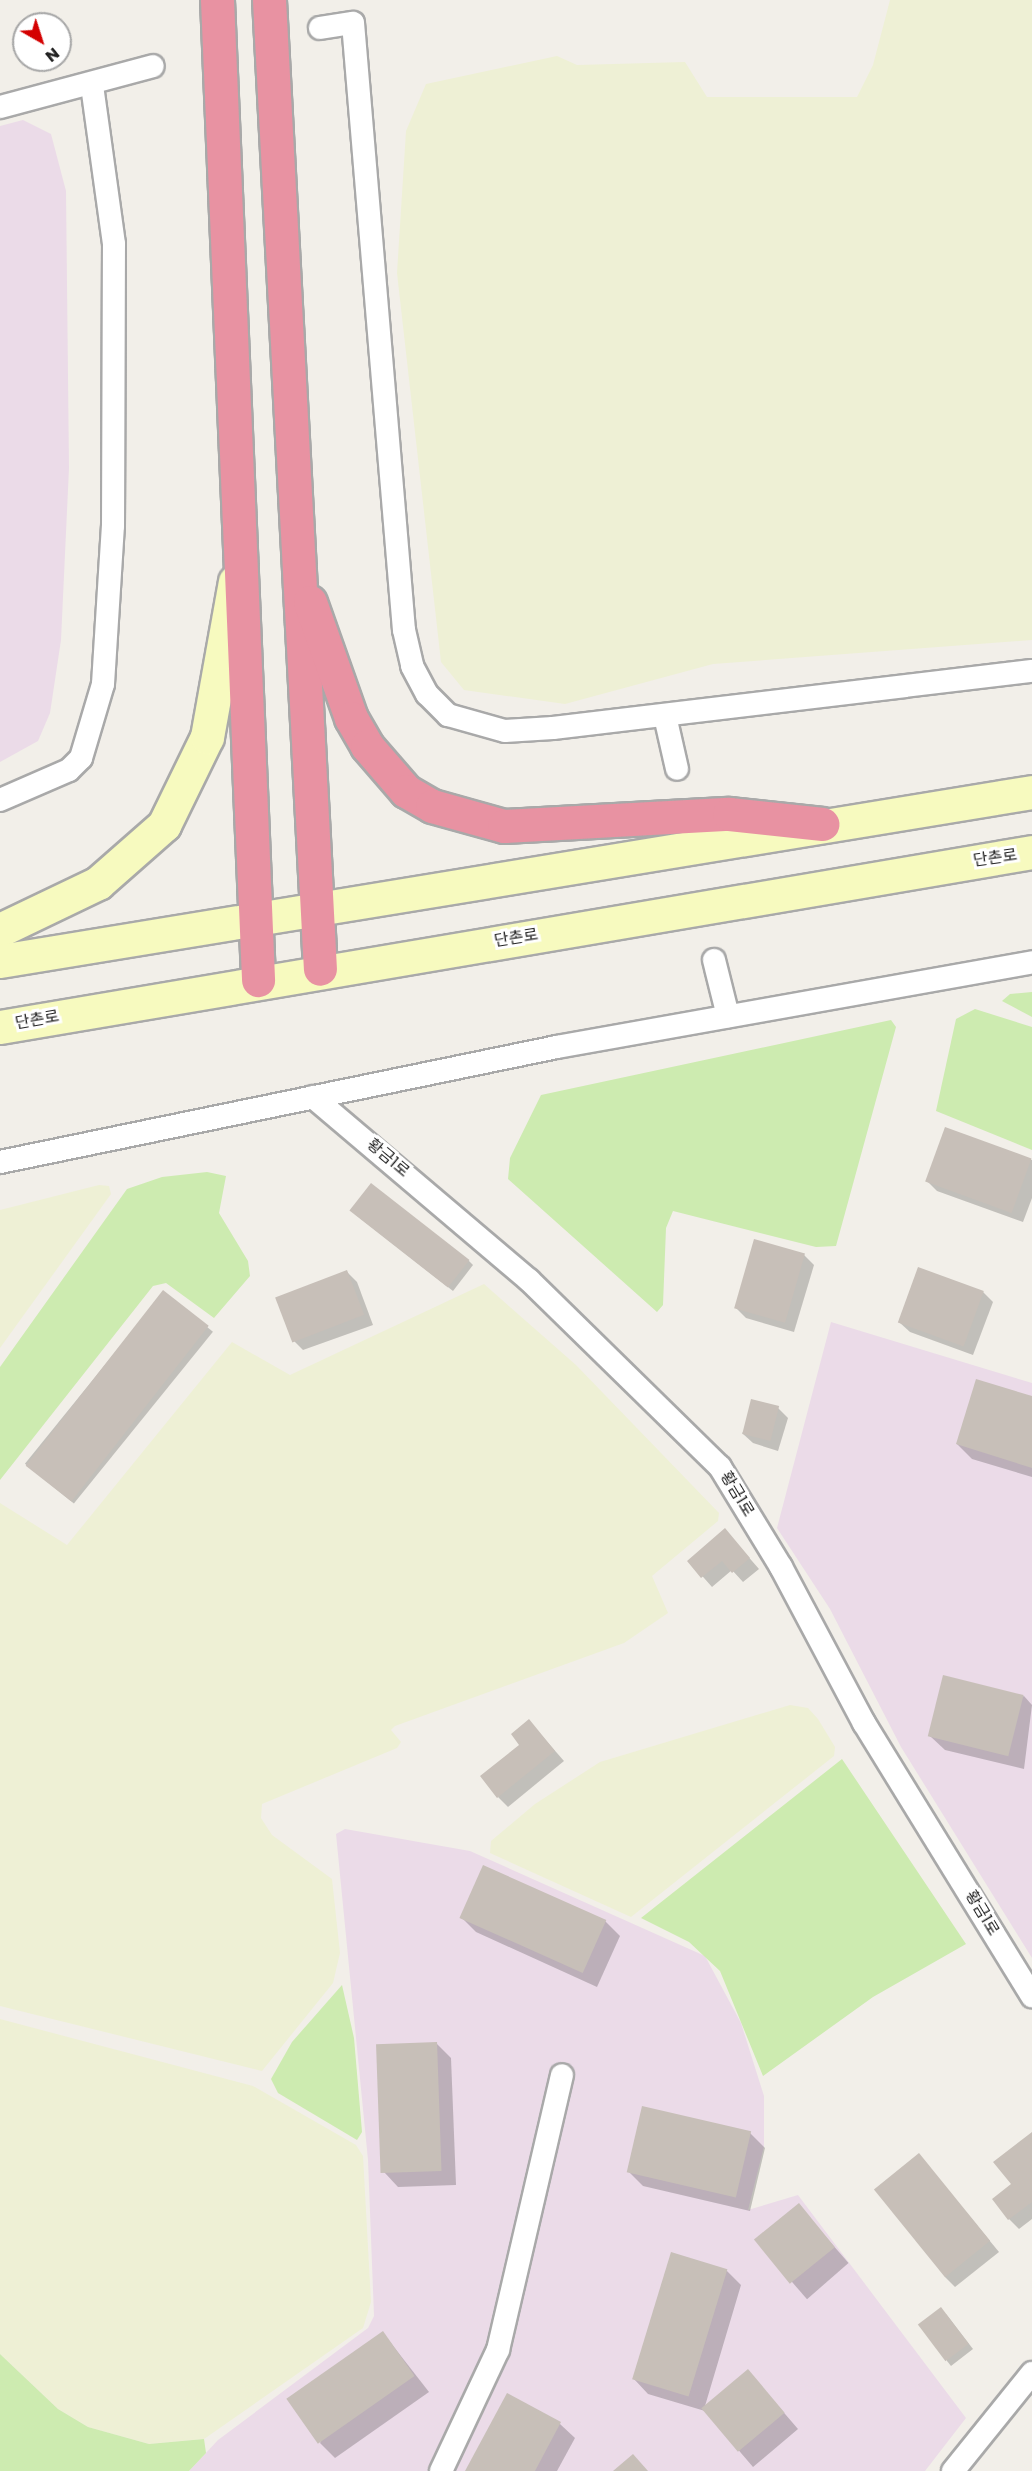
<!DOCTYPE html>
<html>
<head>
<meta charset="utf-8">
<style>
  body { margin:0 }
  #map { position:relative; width:1032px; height:2471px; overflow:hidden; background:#f2efe9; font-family:Poppins,"Noto Sans KR",sans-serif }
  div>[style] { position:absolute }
  .industrial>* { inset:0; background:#ebdbe8 }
  .farmland>* { inset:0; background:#eef0d5 }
  .grass>* { inset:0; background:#cdebb0 }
  .shadow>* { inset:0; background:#0003; transform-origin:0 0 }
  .building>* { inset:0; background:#c7bfb8; transform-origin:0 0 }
  .roads { filter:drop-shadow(2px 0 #a9a9a9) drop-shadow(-2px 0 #a9a9a9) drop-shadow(0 2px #a9a9a9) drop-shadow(0 -2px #a9a9a9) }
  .lane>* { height:22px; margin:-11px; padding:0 11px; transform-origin:11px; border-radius:11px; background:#fff }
  .secondary>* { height:33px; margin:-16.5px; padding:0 16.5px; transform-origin:16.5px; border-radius:16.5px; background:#f7fabf }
  .highway>* { height:33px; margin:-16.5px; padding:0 16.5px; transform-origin:16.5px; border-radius:16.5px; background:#e892a2 }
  span { translate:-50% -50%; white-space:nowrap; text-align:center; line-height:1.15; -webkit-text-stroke:6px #fff; paint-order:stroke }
  .street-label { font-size:16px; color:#222 }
  .north { position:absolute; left:12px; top:12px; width:60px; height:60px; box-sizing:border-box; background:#fff; border:2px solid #a7a7a7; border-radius:50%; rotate:141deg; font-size:16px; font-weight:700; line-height:24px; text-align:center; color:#222 }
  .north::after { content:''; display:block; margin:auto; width:21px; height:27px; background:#d40000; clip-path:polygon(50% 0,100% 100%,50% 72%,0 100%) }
</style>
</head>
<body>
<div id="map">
  <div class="industrial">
    <i style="clip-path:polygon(23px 120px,51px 134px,66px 191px,69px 468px,61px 640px,50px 713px,38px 741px,0 762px,0 126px)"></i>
    <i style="clip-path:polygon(831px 1322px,1032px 1383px,1032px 1958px,901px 1747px,830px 1609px,777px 1528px)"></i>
    <i style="clip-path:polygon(345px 1829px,470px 1851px,705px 1956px,741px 2023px,764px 2096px,764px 2146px,748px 2210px,798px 2195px,966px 2418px,925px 2471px,189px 2471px,218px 2440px,368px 2328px,374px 2316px,368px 2160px,336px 1834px)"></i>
  </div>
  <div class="farmland">
    <i style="clip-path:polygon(890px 0,1032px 0,1032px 640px,713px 664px,565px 704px,464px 690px,441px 662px,397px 273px,406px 131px,426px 84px,557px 56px,577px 65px,685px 62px,707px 97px,857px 97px,873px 65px)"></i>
    <i style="clip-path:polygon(99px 1185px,109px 1186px,111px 1194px,0 1348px,0 1210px)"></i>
    <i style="clip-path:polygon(484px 1284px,576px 1365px,719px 1513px,718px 1521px,652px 1576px,668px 1613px,624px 1643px,395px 1726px,391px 1730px,401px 1742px,397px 1748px,262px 1804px,261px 1818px,272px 1835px,332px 1879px,340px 1953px,333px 1983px,262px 2071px,0 2006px,0 1503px,67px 1545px,232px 1342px,290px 1375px)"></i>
    <i style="clip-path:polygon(790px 1705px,808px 1708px,818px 1719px,835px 1747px,834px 1756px,631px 1917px,490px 1853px,491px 1841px,535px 1804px,600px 1762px)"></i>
    <i style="clip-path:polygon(0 2019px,253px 2086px,356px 2145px,363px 2156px,371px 2302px,363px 2328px,204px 2439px,149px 2444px,88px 2427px,58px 2409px,0 2354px)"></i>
  </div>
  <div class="grass">
    <i style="clip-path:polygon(1032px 992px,1032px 1017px,1002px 1001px,1010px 994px)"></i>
    <i style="clip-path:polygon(975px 1009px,1032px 1027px,1032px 1150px,936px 1111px,956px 1019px)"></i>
    <i style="clip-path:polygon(891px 1020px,896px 1027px,836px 1246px,816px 1247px,673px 1211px,666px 1228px,663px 1305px,657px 1312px,508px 1179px,510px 1158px,541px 1095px)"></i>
    <i style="clip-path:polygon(207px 1172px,226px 1176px,219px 1213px,248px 1261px,250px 1276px,214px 1318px,166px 1283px,153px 1286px,0 1480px,0 1367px,127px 1189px,162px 1177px)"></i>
    <i style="clip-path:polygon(842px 1759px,966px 1944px,873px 1997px,763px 2076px,720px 1971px,689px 1942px,641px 1918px)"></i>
    <i style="clip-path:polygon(342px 1985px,354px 2038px,362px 2132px,357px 2140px,278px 2093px,271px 2079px,292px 2042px)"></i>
    <i style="clip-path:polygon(0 2354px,58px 2409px,88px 2427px,149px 2444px,204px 2439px,206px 2453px,189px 2471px,0 2471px)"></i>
  </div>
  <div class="shadow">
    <i style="clip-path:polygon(946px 1129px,1032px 1160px,1032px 1198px,1023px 1222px,937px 1191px,927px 1181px)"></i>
    <i style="clip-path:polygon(356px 1215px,469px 1261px,473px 1265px,453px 1291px)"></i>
    <i style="clip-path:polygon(804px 1255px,814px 1265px,794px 1332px,746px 1318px,736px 1308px)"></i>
    <i style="clip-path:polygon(347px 1272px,357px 1282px,373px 1325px,303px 1350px,293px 1340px)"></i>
    <i style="left:164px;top:1292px;width:63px;height:221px;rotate:39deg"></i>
    <i style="clip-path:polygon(983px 1292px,993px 1302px,973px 1355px,910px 1332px,899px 1322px)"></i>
    <i style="clip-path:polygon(1032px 1397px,1032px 1477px,972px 1459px,957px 1444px)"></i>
    <i style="clip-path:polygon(778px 1408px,788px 1418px,778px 1451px,753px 1443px,742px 1433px)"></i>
    <i style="clip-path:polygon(725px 1530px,759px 1569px,743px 1582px,732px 1570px,712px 1587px,689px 1561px)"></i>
    <i style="clip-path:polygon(1024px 1696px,1032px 1705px,1024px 1769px,945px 1750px,930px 1736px)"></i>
    <i style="clip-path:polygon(529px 1721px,564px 1761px,508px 1807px,498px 1797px)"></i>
    <i style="clip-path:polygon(461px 1917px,605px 1921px,620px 1936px,597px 1987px,476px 1932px)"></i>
    <i style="clip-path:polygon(436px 2043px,451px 2058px,456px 2185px,398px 2187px,384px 2172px)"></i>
    <i style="clip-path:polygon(750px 2133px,765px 2148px,750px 2211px,643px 2186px,628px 2171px)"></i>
    <i style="clip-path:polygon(1032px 2134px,1032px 2219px,1019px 2229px,1009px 2219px,1013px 2185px)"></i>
    <i style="clip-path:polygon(919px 2155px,999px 2252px,955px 2287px,945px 2277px)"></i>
    <i style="left:798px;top:2205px;width:77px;height:55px;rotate:49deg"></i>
    <i style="clip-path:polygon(726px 2270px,741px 2285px,705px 2406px,748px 2371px,798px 2429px,753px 2467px,705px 2411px,648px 2394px,634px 2379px)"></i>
    <i style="clip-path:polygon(946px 2314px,973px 2349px,951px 2366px,947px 2361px)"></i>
    <i style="clip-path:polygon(383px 2333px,429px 2392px,335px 2458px,320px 2443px)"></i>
    <i style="clip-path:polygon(508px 2395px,560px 2424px,575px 2438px,557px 2471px,467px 2471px)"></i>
  </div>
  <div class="building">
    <i style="left:945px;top:1127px;width:92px;height:58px;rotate:20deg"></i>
    <i style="left:371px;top:1183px;width:125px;height:35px;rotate:38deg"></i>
    <i style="left:754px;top:1239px;width:53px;height:72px;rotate:16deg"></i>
    <i style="left:918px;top:1267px;width:70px;height:59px;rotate:20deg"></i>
    <i style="left:347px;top:1270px;width:48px;height:77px;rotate:69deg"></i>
    <i style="left:163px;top:1290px;width:58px;height:223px;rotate:38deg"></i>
    <i style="clip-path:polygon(976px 1379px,1032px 1396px,1032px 1468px,956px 1444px)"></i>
    <i style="left:751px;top:1399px;width:29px;height:36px;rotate:14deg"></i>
    <i style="clip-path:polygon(725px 1528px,750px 1558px,732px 1573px,722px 1561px,701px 1578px,687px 1561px)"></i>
    <i style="left:943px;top:1675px;width:83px;height:63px;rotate:14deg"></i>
    <i style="clip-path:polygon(529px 1719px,555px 1751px,497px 1798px,480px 1776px,519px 1745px,511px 1734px)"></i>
    <i style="left:483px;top:1865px;width:135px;height:58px;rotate:24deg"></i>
    <i style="left:437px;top:2042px;width:129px;height:61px;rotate:88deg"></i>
    <i style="left:642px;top:2106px;width:112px;height:68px;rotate:13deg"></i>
    <i style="clip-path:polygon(1032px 2132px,1032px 2202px,1008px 2220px,992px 2199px,1011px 2184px,993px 2162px)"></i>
    <i style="left:919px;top:2153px;width:113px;height:58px;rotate:51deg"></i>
    <i style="left:799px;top:2203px;width:57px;height:58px;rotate:51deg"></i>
    <i style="left:671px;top:2252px;width:59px;height:133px;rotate:17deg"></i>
    <i style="left:941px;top:2307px;width:46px;height:29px;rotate:53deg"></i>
    <i style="left:383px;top:2331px;width:55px;height:118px;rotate:55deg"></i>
    <i style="left:748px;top:2369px;width:57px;height:61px;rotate:50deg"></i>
    <i style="clip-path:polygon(507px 2393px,561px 2422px,535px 2471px,465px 2471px)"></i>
    <i style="clip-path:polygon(633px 2454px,648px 2471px,613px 2471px)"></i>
  </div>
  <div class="roads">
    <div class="lane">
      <i style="left:320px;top:28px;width:33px;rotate:-9deg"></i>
      <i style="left:353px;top:23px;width:609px;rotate:85.2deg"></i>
      <i style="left:404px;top:630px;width:37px;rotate:77deg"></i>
      <i style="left:412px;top:666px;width:32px;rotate:62deg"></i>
      <i style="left:427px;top:694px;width:30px;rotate:45deg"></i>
      <i style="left:448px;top:715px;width:59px;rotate:15.7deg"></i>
      <i style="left:505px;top:731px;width:48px;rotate:-3.6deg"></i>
      <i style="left:553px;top:728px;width:482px;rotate:-6.8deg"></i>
      <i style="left:0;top:107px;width:158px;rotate:-15deg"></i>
      <i style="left:665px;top:716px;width:54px;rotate:77.2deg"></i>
      <i style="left:0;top:800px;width:75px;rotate:-23.5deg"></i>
      <i style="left:69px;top:770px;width:17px;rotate:-45deg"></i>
      <i style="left:81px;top:758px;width:77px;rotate:-73.4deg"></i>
      <i style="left:103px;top:684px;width:158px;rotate:-86.4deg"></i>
      <i style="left:113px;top:526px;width:282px;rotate:-89.8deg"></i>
      <i style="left:114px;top:244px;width:160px;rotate:-97.9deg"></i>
      <i style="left:714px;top:960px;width:58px;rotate:76deg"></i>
      <i style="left:313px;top:1097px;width:283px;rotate:40.3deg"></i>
      <i style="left:529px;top:1280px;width:267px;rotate:44.4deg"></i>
      <i style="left:720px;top:1467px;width:117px;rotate:58.6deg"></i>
      <i style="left:781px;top:1567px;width:177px;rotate:62deg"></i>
      <i style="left:864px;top:1723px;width:321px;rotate:58.4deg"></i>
      <i style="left:0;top:1162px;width:569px;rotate:-11.67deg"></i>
      <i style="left:557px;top:1047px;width:483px;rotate:-10.1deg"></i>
      <i style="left:441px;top:2471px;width:134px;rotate:-64.8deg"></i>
      <i style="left:498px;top:2350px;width:282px;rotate:-76.9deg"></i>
      <i style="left:953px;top:2471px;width:126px;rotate:-51.1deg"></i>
    </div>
    <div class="secondary">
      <i style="left:0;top:930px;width:109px;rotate:-25.6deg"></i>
      <i style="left:98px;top:883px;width:88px;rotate:-41.3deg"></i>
      <i style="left:164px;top:825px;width:98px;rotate:-64deg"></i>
      <i style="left:207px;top:737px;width:158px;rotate:-79.8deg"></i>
      <i style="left:0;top:961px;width:1046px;rotate:-9.3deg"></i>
      <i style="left:0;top:1027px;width:1047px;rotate:-9.62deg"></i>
    </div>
    <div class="highway">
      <i style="left:217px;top:0;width:981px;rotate:87.6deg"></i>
      <i style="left:269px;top:0;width:970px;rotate:86.99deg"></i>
      <i style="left:310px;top:602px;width:123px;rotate:70.5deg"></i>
      <i style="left:351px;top:718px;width:32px;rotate:60deg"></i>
      <i style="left:367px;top:746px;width:60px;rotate:49.1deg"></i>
      <i style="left:406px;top:791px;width:30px;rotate:30deg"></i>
      <i style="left:432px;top:806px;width:75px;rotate:15.5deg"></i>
      <i style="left:504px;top:826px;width:225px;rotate:-3.1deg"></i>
      <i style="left:729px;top:814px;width:94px;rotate:6.1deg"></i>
    </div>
  </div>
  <div class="street-label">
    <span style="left:995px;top:858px;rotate:-8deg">단촌로</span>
    <span style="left:516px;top:938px;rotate:-9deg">단촌로</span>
    <span style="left:37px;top:1020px;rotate:-10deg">단촌로</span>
    <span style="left:388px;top:1158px;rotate:40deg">황금1로</span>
    <span style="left:737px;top:1494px;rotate:59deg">황금1로</span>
    <span style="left:982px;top:1913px;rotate:59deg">황금1로</span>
  </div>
  <div class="north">N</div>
</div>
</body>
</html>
